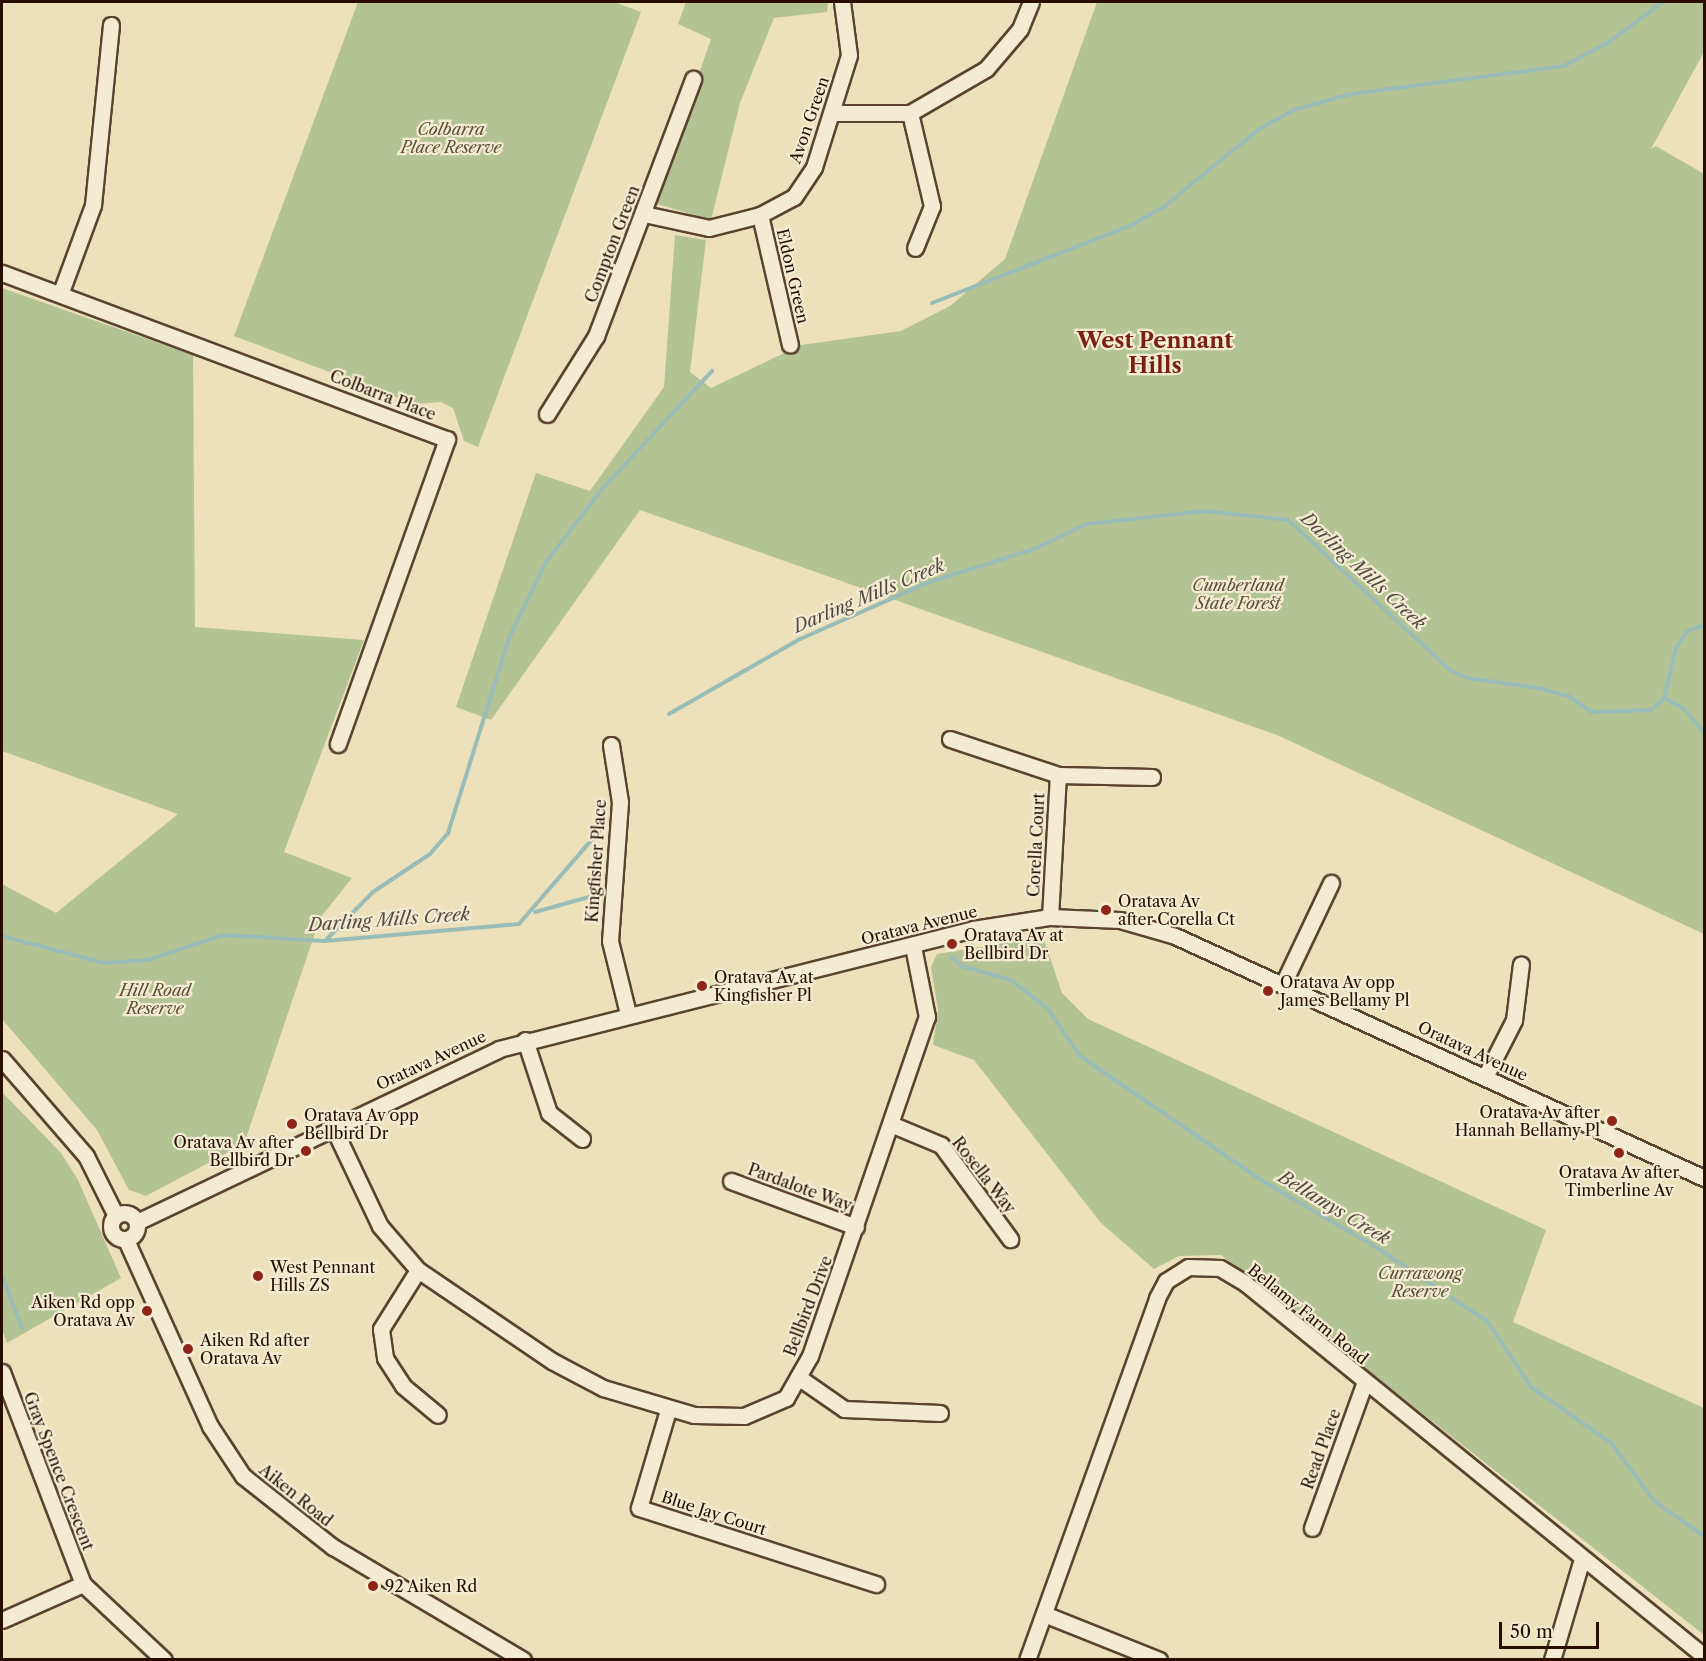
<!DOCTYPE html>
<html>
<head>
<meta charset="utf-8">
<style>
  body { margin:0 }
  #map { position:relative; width:1706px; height:1661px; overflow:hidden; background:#ece1bb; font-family:"Libre Caslon Text",serif }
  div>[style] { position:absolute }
  .green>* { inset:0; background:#b4c393 }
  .stream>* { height:4px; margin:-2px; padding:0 2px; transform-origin:2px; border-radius:2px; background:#9abcb7 }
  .roads { filter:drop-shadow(2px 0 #5a432f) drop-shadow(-2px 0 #5a432f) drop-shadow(0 2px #5a432f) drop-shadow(0 -2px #5a432f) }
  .minor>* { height:15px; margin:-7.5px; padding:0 7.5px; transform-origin:7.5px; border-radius:7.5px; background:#f3ecd3 }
  .minor>.ring { margin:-7.5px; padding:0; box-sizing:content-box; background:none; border:15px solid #f3ecd3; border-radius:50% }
  .dots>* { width:16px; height:16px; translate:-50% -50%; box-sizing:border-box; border:3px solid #f3ecd3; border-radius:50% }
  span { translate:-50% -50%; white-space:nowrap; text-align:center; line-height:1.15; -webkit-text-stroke:4.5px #f3ecd3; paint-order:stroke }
  .street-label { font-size:16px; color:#290e00 }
  .park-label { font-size:16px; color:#5a4d33; font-style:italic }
  .poi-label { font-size:16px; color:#290e00 }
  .left { translate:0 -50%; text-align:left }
  .right { translate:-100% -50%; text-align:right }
  .water-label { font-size:18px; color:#514b40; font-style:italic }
  .district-label { font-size:22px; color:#7a1f14; font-weight:700 }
  .frame { position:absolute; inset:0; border:3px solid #290e00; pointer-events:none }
  .scale { position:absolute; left:1499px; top:1622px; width:100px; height:27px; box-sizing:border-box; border:3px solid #290e00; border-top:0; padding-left:8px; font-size:18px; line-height:21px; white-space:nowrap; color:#290e00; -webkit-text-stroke:4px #f3ecd3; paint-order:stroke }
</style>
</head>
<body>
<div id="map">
  <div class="green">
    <i style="clip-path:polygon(358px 2px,614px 2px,641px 12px,478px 447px,464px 441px,453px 408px,441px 402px,414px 404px,234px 336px)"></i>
    <i style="clip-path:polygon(686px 2px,828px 2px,827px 12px,774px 18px,740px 103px,711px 220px,654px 203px,711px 39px,678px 24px)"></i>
    <i style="clip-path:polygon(1097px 2px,1704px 2px,1704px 52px,1651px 149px,1656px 146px,1704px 174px,1704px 934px,1277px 735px,640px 510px,491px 720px,456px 707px,536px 473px,590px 491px,664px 387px,675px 235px,706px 240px,690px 372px,711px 388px,801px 345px,901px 331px,950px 306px,1005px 259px)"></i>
    <i style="clip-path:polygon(2px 288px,193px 355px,195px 627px,364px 640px,284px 852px,352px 878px,320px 918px,244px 1144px,146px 1196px,129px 1190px,97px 1130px,2px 1019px,2px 884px,56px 913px,178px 814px,2px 751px)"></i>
    <i style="clip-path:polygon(1043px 937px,1062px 993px,1088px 1019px,1546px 1230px,1513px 1322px,1704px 1408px,1704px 1635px,1221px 1255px,1179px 1256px,1154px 1269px,1101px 1223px,974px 1060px,933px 1045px,938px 1010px,931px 967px,937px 954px)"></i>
    <i style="clip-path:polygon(2px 1092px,61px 1153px,78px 1180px,121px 1278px,7px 1343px,2px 1329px)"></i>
  </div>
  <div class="stream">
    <i style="left:932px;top:303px;width:215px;rotate:-21.3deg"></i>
    <i style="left:1132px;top:225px;width:39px;rotate:-30deg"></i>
    <i style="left:1166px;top:205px;width:119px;rotate:-39.2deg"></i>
    <i style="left:1258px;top:130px;width:41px;rotate:-29.1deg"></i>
    <i style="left:1294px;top:110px;width:59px;rotate:-15.7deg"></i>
    <i style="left:1351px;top:94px;width:215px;rotate:-7.5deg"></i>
    <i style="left:1564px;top:66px;width:51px;rotate:-28.1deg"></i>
    <i style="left:1609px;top:42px;width:67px;rotate:-36.5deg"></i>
    <i style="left:1664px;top:698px;width:51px;rotate:-76.5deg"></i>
    <i style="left:1676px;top:648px;width:20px;rotate:-57deg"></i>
    <i style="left:1687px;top:631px;width:18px;rotate:-19deg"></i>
    <i style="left:1664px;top:698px;width:21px;rotate:28deg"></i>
    <i style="left:1683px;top:708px;width:32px;rotate:49deg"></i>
    <i style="left:669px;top:714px;width:151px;rotate:-29.8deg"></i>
    <i style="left:800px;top:639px;width:139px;rotate:-23.8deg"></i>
    <i style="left:927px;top:583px;width:112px;rotate:-17.6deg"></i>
    <i style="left:1034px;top:549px;width:59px;rotate:-25.3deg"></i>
    <i style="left:1087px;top:524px;width:118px;rotate:-6.3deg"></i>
    <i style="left:1204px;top:511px;width:84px;rotate:6.1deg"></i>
    <i style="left:1288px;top:520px;width:221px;rotate:42.8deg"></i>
    <i style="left:1450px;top:670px;width:19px;rotate:25deg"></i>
    <i style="left:1467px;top:678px;width:72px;rotate:8deg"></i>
    <i style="left:1538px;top:688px;width:31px;rotate:15deg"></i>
    <i style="left:1568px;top:696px;width:29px;rotate:34deg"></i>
    <i style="left:1592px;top:712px;width:59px;rotate:-1.9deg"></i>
    <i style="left:1651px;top:710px;width:18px;rotate:-43deg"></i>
    <i style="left:535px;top:912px;width:56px;rotate:-15.5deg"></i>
    <i style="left:2px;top:936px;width:106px;rotate:14.8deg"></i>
    <i style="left:104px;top:963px;width:44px;rotate:-3.9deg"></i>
    <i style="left:148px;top:960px;width:79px;rotate:-18.4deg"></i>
    <i style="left:223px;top:935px;width:102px;rotate:3.4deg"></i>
    <i style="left:325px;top:941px;width:195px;rotate:-5deg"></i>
    <i style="left:519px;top:924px;width:124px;rotate:-49.2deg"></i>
    <i style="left:325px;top:941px;width:69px;rotate:-45.6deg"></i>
    <i style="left:373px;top:892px;width:69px;rotate:-33.7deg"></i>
    <i style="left:430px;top:854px;width:28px;rotate:-49deg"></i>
    <i style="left:448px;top:833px;width:204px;rotate:-72.6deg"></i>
    <i style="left:509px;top:638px;width:85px;rotate:-64deg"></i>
    <i style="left:546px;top:562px;width:93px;rotate:-52.4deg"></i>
    <i style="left:603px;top:488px;width:160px;rotate:-47deg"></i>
    <i style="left:952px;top:957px;width:13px;rotate:45deg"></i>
    <i style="left:961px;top:966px;width:52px;rotate:15.6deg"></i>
    <i style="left:1011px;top:980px;width:47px;rotate:38.1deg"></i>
    <i style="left:1048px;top:1009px;width:57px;rotate:55.8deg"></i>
    <i style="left:1080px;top:1056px;width:223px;rotate:34.4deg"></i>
    <i style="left:1264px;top:1182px;width:127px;rotate:30.2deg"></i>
    <i style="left:1374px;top:1246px;width:137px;rotate:33.7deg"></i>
    <i style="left:1488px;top:1322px;width:78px;rotate:56.5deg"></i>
    <i style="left:1531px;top:1387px;width:98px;rotate:35deg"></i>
    <i style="left:1611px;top:1443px;width:74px;rotate:53.3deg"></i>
    <i style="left:1655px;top:1502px;width:60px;rotate:34.8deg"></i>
    <i style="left:2px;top:1276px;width:56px;rotate:69deg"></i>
  </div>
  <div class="roads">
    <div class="minor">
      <i style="left:832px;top:113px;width:78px"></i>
      <i style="left:910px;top:113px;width:88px;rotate:-30.1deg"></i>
      <i style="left:986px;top:69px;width:52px;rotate:-49.6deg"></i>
      <i style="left:1020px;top:29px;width:29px;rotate:-68deg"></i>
      <i style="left:910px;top:113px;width:96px;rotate:76.7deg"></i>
      <i style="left:932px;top:206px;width:45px;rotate:112deg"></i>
      <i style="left:644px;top:214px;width:66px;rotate:12.2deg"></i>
      <i style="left:709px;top:228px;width:53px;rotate:-14.3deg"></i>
      <i style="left:760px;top:215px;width:38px;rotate:-28deg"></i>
      <i style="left:794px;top:197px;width:36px;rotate:-56deg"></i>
      <i style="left:814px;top:167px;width:117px;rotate:-72.6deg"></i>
      <i style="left:849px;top:55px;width:53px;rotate:-97.5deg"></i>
      <i style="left:760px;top:215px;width:133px;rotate:77deg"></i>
      <i style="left:2px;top:273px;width:475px;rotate:20.5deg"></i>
      <i style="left:447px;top:439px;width:324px;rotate:109.7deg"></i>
      <i style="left:61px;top:292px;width:93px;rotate:-69.8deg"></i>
      <i style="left:93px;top:205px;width:181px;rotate:-84.3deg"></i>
      <i style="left:547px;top:414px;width:92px;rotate:-57.9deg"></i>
      <i style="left:596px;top:336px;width:275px;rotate:-69.3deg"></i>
      <i style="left:950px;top:739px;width:114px;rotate:18.4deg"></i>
      <i style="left:1058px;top:775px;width:94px;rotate:1.2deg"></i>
      <i style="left:611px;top:745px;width:58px;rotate:81deg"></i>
      <i style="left:620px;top:802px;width:139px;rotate:94.1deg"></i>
      <i style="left:610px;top:941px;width:75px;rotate:76.1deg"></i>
      <i style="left:1050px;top:917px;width:142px;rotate:-86.8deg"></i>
      <i style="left:1283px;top:984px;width:112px;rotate:-64.6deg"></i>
      <i style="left:525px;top:1040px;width:77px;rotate:71.8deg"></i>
      <i style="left:549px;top:1113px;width:42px;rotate:38.2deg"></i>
      <i style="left:2px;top:1059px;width:128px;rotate:49.1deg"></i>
      <i style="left:86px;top:1156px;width:67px;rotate:63.4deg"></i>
      <i style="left:1485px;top:1077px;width:64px;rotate:-63deg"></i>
      <i style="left:1514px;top:1020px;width:56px;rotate:-82.9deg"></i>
      <i style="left:893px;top:1125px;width:52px;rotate:22.6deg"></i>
      <i style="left:941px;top:1145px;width:117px;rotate:53.7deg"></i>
      <i style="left:333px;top:1127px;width:110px;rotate:64.6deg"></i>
      <i style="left:380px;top:1226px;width:58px;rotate:49.2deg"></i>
      <i style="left:418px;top:1270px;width:162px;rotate:34.2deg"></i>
      <i style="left:552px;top:1361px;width:58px;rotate:27.9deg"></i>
      <i style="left:603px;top:1388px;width:95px;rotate:16.5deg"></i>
      <i style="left:694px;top:1415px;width:50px;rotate:1.1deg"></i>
      <i style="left:744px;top:1416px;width:46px;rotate:-23.2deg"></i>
      <i style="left:786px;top:1398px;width:48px;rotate:-60.3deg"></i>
      <i style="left:810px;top:1356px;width:359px;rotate:-71deg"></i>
      <i style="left:927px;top:1017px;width:72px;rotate:-101.2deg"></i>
      <i style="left:731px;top:1181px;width:133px;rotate:20.2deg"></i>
      <i class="ring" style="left:111px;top:1213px;width:11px;height:11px"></i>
      <i style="left:137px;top:1222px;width:401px;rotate:-25.5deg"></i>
      <i style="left:499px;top:1049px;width:489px;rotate:-14.2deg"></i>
      <i style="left:973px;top:929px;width:78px;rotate:-8.9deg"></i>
      <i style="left:1050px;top:917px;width:70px;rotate:2.5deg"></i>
      <i style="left:1120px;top:920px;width:57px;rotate:16.2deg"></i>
      <i style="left:1175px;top:936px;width:582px;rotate:24.58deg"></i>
      <i style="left:126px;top:1240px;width:204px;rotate:65.7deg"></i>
      <i style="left:210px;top:1426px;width:60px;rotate:56.6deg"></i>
      <i style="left:243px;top:1476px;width:115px;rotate:38.3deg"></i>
      <i style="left:333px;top:1547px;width:221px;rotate:30.7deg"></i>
      <i style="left:418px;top:1270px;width:70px;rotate:122.1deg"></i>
      <i style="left:381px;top:1329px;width:29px;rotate:82deg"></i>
      <i style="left:385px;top:1358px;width:33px;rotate:57deg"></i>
      <i style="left:403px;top:1386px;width:45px;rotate:39.6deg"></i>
      <i style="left:2px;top:1372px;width:227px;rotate:69.1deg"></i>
      <i style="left:83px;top:1584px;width:111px;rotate:43.2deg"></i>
      <i style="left:798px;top:1377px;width:56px;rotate:34.8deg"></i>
      <i style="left:844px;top:1409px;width:96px;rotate:2.4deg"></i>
      <i style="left:668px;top:1410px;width:102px;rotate:106.5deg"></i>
      <i style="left:639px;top:1508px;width:249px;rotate:17.8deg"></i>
      <i style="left:1312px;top:1528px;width:153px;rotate:-70.1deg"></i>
      <i style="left:1044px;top:1614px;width:124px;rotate:21.8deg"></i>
      <i style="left:2px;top:1620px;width:89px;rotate:-24deg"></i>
      <i style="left:1027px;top:1660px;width:385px;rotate:-70.2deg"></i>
      <i style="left:1157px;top:1298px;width:19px;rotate:-62deg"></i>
      <i style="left:1166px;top:1281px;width:26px;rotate:-32deg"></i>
      <i style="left:1188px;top:1267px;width:32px;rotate:2deg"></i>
      <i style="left:1220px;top:1268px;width:29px;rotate:31deg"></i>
      <i style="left:1245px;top:1283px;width:591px;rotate:39.1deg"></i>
      <i style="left:1552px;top:1660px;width:105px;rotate:-73.5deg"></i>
    </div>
  </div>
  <div class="dots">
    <i style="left:1106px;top:910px;background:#8f2418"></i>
    <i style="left:952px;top:944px;background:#8f2418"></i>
    <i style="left:702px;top:986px;background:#8f2418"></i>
    <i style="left:1268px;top:991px;background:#8f2418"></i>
    <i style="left:1612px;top:1121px;background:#8f2418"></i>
    <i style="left:292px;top:1124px;background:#8f2418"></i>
    <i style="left:306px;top:1151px;background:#8f2418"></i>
    <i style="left:1619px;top:1153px;background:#8f2418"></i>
    <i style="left:258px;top:1276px;background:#8f2418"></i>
    <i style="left:147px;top:1311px;background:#8f2418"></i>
    <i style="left:188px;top:1349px;background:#8f2418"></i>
    <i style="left:373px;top:1586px;background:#8f2418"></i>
  </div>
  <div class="street-label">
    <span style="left:809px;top:120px;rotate:-71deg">Avon Green</span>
    <span style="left:612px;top:244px;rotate:-69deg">Compton Green</span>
    <span style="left:793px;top:276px;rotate:77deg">Eldon Green</span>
    <span style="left:383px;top:395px;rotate:21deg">Colbarra Place</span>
    <span style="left:1036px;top:845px;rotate:-87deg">Corella Court</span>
    <span style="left:596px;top:861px;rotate:-86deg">Kingfisher Place</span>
    <span style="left:919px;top:925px;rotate:-14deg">Oratava Avenue</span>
    <span style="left:1473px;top:1051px;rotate:25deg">Oratava Avenue</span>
    <span style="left:431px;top:1060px;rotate:-25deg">Oratava Avenue</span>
    <span style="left:984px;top:1175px;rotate:52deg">Rosella Way</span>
    <span style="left:800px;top:1187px;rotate:20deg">Pardalote Way</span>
    <span style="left:808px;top:1306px;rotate:-69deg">Bellbird Drive</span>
    <span style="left:1308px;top:1314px;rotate:39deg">Bellamy Farm Road</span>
    <span style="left:1321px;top:1449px;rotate:-70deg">Read Place</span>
    <span style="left:59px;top:1471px;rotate:69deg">Gray Spence Crescent</span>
    <span style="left:296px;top:1495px;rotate:39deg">Aiken Road</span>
    <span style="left:714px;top:1513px;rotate:18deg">Blue Jay Court</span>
  </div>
  <div class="park-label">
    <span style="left:451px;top:138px">Colbarra<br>Place Reserve</span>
    <span style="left:1238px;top:594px">Cumberland<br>State Forest</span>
    <span style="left:155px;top:999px">Hill Road<br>Reserve</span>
    <span style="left:1420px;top:1282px">Currawong<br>Reserve</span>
  </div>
  <div class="poi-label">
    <span class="left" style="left:1118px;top:910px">Oratava Av<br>after Corella Ct</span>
    <span class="left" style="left:964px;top:944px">Oratava Av at<br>Bellbird Dr</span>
    <span class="left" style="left:714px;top:986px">Oratava Av at<br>Kingfisher Pl</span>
    <span class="left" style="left:1280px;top:991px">Oratava Av opp<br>James Bellamy Pl</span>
    <span class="right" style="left:1600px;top:1121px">Oratava Av after<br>Hannah Bellamy Pl</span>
    <span class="left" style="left:304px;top:1124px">Oratava Av opp<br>Bellbird Dr</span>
    <span class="right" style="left:294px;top:1151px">Oratava Av after<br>Bellbird Dr</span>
    <span style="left:1619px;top:1181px">Oratava Av after<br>Timberline Av</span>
    <span class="left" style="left:270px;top:1276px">West Pennant<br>Hills ZS</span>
    <span class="right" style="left:135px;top:1311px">Aiken Rd opp<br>Oratava Av</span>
    <span class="left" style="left:200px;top:1349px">Aiken Rd after<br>Oratava Av</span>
    <span class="left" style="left:385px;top:1586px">92 Aiken Rd</span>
  </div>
  <div class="water-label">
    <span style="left:1363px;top:571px;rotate:43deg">Darling Mills Creek</span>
    <span style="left:869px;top:596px;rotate:-23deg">Darling Mills Creek</span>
    <span style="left:389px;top:920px;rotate:-4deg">Darling Mills Creek</span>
    <span style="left:1334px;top:1208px;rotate:31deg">Bellamys Creek</span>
  </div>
  <div class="district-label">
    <span style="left:1155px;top:353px">West Pennant<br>Hills</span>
  </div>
  <div class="frame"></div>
  <div class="scale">50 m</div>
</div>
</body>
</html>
